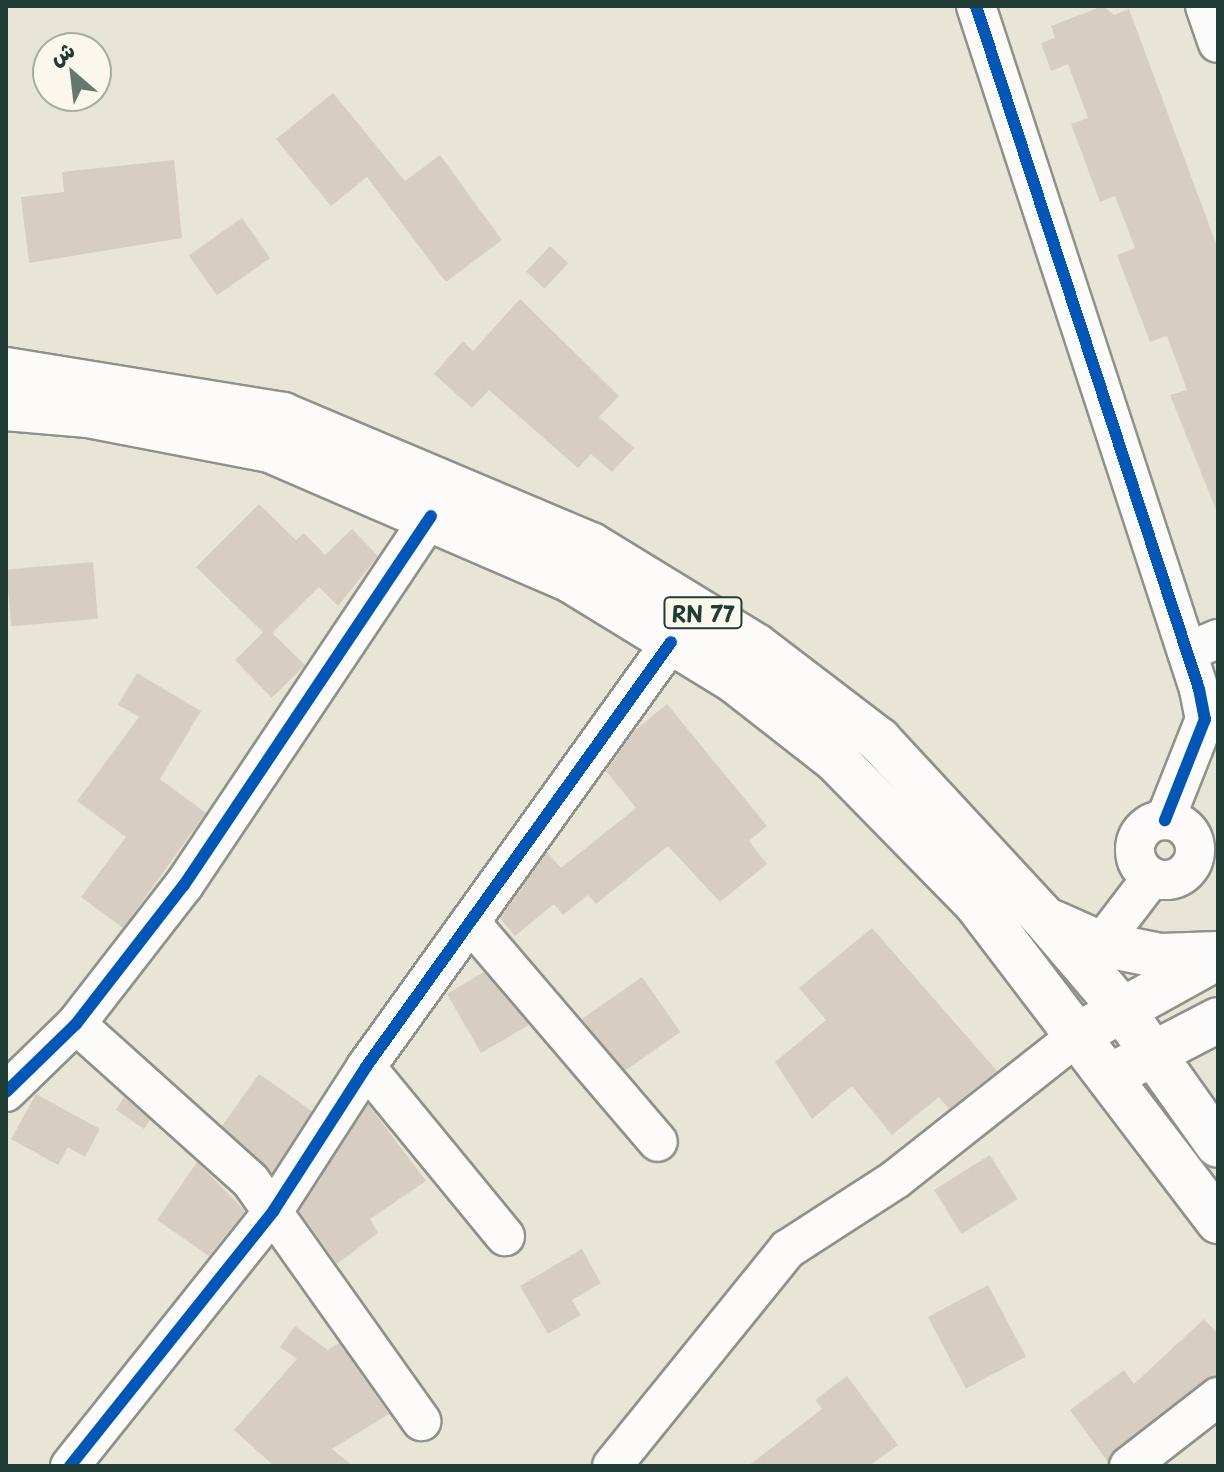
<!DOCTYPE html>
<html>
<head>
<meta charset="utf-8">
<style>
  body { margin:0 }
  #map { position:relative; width:1224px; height:1472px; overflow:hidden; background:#e8e5d7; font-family:"Playpen Sans","Playpen Sans Arabic",sans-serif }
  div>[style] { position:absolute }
  .building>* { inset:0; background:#d8cdc3; transform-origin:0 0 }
  .roads { filter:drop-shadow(2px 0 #8f928a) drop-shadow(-2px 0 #8f928a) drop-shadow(0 2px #8f928a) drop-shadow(0 -2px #8f928a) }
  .street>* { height:38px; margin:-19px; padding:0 19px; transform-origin:19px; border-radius:19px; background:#fcfbf9 }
  .street>.ring { margin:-19px; padding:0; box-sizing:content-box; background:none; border:38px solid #fcfbf9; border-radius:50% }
  .secondary>* { height:44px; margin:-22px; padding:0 22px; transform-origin:22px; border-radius:22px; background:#fcfbf9 }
  .primary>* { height:44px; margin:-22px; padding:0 22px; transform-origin:22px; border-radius:22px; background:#fcfbf9 }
  .cycleway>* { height:12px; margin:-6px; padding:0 6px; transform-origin:6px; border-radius:6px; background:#0057b8 }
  span { translate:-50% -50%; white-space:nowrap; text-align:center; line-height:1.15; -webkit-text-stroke:6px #fbf7ec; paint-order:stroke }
  .shield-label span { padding:2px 6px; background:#fbf7ec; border:2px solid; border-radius:6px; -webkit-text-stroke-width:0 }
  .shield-label { font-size:22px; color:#1f3d34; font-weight:700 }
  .frame { position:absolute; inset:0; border:8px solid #1f3d34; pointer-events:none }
  .north { position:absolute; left:32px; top:32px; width:80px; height:80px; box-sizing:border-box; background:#fbf7ec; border:2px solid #a3ada2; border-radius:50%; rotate:332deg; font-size:22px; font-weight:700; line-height:32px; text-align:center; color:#1f3d34 }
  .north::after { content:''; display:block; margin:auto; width:28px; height:36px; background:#65786d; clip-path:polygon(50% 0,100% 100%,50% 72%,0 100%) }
</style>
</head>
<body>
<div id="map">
  <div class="building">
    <i style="clip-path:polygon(1103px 6px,1114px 15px,1129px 9px,1218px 249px,1218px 515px,1170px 395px,1187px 390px,1167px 336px,1150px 342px,1117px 255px,1135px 248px,1115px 196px,1100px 202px,1071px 124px,1088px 118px,1068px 64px,1051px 71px,1041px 43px,1055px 38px,1051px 26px)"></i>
    <i style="clip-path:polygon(333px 93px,405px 181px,440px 155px,502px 240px,446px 282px,367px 177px,331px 206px,276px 139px)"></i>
    <i style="clip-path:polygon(174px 160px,182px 238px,29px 263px,21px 197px,64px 192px,62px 172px)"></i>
    <i style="left:242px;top:218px;width:49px;height:65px;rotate:55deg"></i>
    <i style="left:550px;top:246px;width:25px;height:35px;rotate:43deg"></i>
    <i style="clip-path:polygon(520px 299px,619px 396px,599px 417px,634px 448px,612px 472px,591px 454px,578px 468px,489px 390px,472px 408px,434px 374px,463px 341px,473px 351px)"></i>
    <i style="clip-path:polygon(259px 504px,296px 540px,304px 533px,325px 555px,352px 529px,378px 556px,338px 606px,319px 587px,272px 633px,305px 665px,272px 698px,235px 660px,263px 632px,196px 567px)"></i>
    <i style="left:93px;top:562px;width:57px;height:87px;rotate:85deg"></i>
    <i style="clip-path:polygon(137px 673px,201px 711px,160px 779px,206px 813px,123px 928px,81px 897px,126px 837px,77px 801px,139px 717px,118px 705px)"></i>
    <i style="clip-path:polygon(667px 704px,767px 826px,749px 841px,767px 864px,720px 902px,668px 846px,596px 904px,588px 895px,563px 915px,554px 904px,515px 936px,500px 918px,547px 852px,561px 868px,636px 808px,606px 771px,634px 731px)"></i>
    <i style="clip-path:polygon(872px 928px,997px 1071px,949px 1109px,939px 1097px,892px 1135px,852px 1086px,812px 1119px,775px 1062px,826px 1020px,799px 988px)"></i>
    <i style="clip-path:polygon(484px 972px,529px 1025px,481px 1053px,447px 994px)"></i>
    <i style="left:642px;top:977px;width:67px;height:73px;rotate:55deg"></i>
    <i style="clip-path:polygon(259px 1074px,312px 1111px,272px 1173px,222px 1126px)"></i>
    <i style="clip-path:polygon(36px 1094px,100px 1129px,85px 1157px,68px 1147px,58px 1165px,11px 1139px)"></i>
    <i style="clip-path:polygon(124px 1097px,150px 1120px,144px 1129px,116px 1110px)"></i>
    <i style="clip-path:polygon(368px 1104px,426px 1181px,370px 1219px,378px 1233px,337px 1264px,299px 1211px)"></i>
    <i style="left:990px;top:1155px;width:52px;height:66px;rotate:58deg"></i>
    <i style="clip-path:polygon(197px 1162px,245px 1211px,209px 1256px,157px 1220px)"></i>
    <i style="clip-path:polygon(582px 1249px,601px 1283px,572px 1300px,581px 1315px,548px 1334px,520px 1286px)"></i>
    <i style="left:988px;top:1285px;width:81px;height:68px;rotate:62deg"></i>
    <i style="clip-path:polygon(1204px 1319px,1218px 1334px,1218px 1375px,1116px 1449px,1108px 1462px,1070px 1410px,1124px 1370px,1134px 1384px)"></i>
    <i style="clip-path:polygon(295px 1326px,328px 1350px,339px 1343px,389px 1414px,332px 1449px,353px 1466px,274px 1466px,234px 1430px,297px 1359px,280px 1347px)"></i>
    <i style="clip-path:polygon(847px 1376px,898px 1445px,869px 1466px,748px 1466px,822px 1409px,815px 1400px)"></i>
  </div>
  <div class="roads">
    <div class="street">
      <i style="left:976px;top:6px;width:718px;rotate:71.92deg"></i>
      <i style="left:1199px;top:689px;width:31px;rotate:79deg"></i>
      <i style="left:1205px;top:719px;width:109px;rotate:111.6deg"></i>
      <i style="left:1205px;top:6px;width:39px;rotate:71deg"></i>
      <i style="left:1187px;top:652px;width:34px;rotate:-23deg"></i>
      <i class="ring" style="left:1135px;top:820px;width:22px;height:22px"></i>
      <i style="left:470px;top:922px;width:289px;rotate:49.5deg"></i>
      <i style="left:1101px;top:944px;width:84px;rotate:-52.7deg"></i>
      <i style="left:76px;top:1024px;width:234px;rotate:41.9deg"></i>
      <i style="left:250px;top:1180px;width:296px;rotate:54.6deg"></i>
      <i style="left:366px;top:1067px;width:219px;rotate:50.6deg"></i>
      <i style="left:6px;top:1092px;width:98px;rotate:-44.2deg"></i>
      <i style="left:76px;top:1024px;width:176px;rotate:-52.2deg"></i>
      <i style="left:184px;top:885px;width:444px;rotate:-56.2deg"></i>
      <i style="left:70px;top:1466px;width:327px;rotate:-51.4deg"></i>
      <i style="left:274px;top:1210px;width:170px;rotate:-57.2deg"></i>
      <i style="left:366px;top:1067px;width:523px;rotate:-54.33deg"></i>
      <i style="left:612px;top:1466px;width:279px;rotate:-51deg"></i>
      <i style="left:788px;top:1249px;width:129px;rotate:-32.9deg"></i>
      <i style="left:896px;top:1179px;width:236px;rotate:-38.3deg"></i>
      <i style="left:1129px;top:1466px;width:113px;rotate:-37.8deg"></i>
    </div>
    <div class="secondary">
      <i style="left:1081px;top:1033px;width:157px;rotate:-29deg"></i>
      <i style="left:1112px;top:1075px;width:119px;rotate:-27.4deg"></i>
    </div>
    <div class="primary">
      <i style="left:6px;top:370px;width:281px;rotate:9.2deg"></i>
      <i style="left:283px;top:415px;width:334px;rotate:22.9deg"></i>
      <i style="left:591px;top:545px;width:193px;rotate:31.5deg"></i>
      <i style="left:756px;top:646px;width:155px;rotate:37.4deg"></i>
      <i style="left:879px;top:740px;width:244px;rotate:47.2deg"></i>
      <i style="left:1045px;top:919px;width:116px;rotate:49.6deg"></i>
      <i style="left:1120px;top:1007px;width:169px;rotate:54.6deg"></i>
      <i style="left:6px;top:408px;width:82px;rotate:4.9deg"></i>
      <i style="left:88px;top:415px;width:185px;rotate:10.9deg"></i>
      <i style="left:270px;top:450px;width:329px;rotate:23.4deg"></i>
      <i style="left:572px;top:581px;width:191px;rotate:31.5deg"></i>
      <i style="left:735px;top:681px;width:128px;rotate:38deg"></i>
      <i style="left:836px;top:760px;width:200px;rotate:45.6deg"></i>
      <i style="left:976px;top:903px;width:400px;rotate:52.7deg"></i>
      <i style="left:1054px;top:923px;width:51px;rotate:24.1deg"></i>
      <i style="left:1101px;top:944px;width:61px;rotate:11.3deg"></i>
      <i style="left:1161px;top:956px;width:57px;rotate:-2deg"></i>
    </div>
  </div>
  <div class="cycleway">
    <i style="left:976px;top:6px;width:718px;rotate:71.92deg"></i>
    <i style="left:1199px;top:689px;width:31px;rotate:79deg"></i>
    <i style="left:1205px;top:719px;width:109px;rotate:111.6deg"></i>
    <i style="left:6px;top:1092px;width:98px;rotate:-44.2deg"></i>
    <i style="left:76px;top:1024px;width:176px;rotate:-52.2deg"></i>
    <i style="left:184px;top:885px;width:444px;rotate:-56.2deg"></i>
    <i style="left:70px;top:1466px;width:327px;rotate:-51.4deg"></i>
    <i style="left:274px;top:1210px;width:170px;rotate:-57.2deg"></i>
    <i style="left:366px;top:1067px;width:523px;rotate:-54.33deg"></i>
  </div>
  <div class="shield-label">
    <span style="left:703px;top:613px">RN 77</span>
  </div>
  <div class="frame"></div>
  <div class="north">ش</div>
</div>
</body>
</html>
